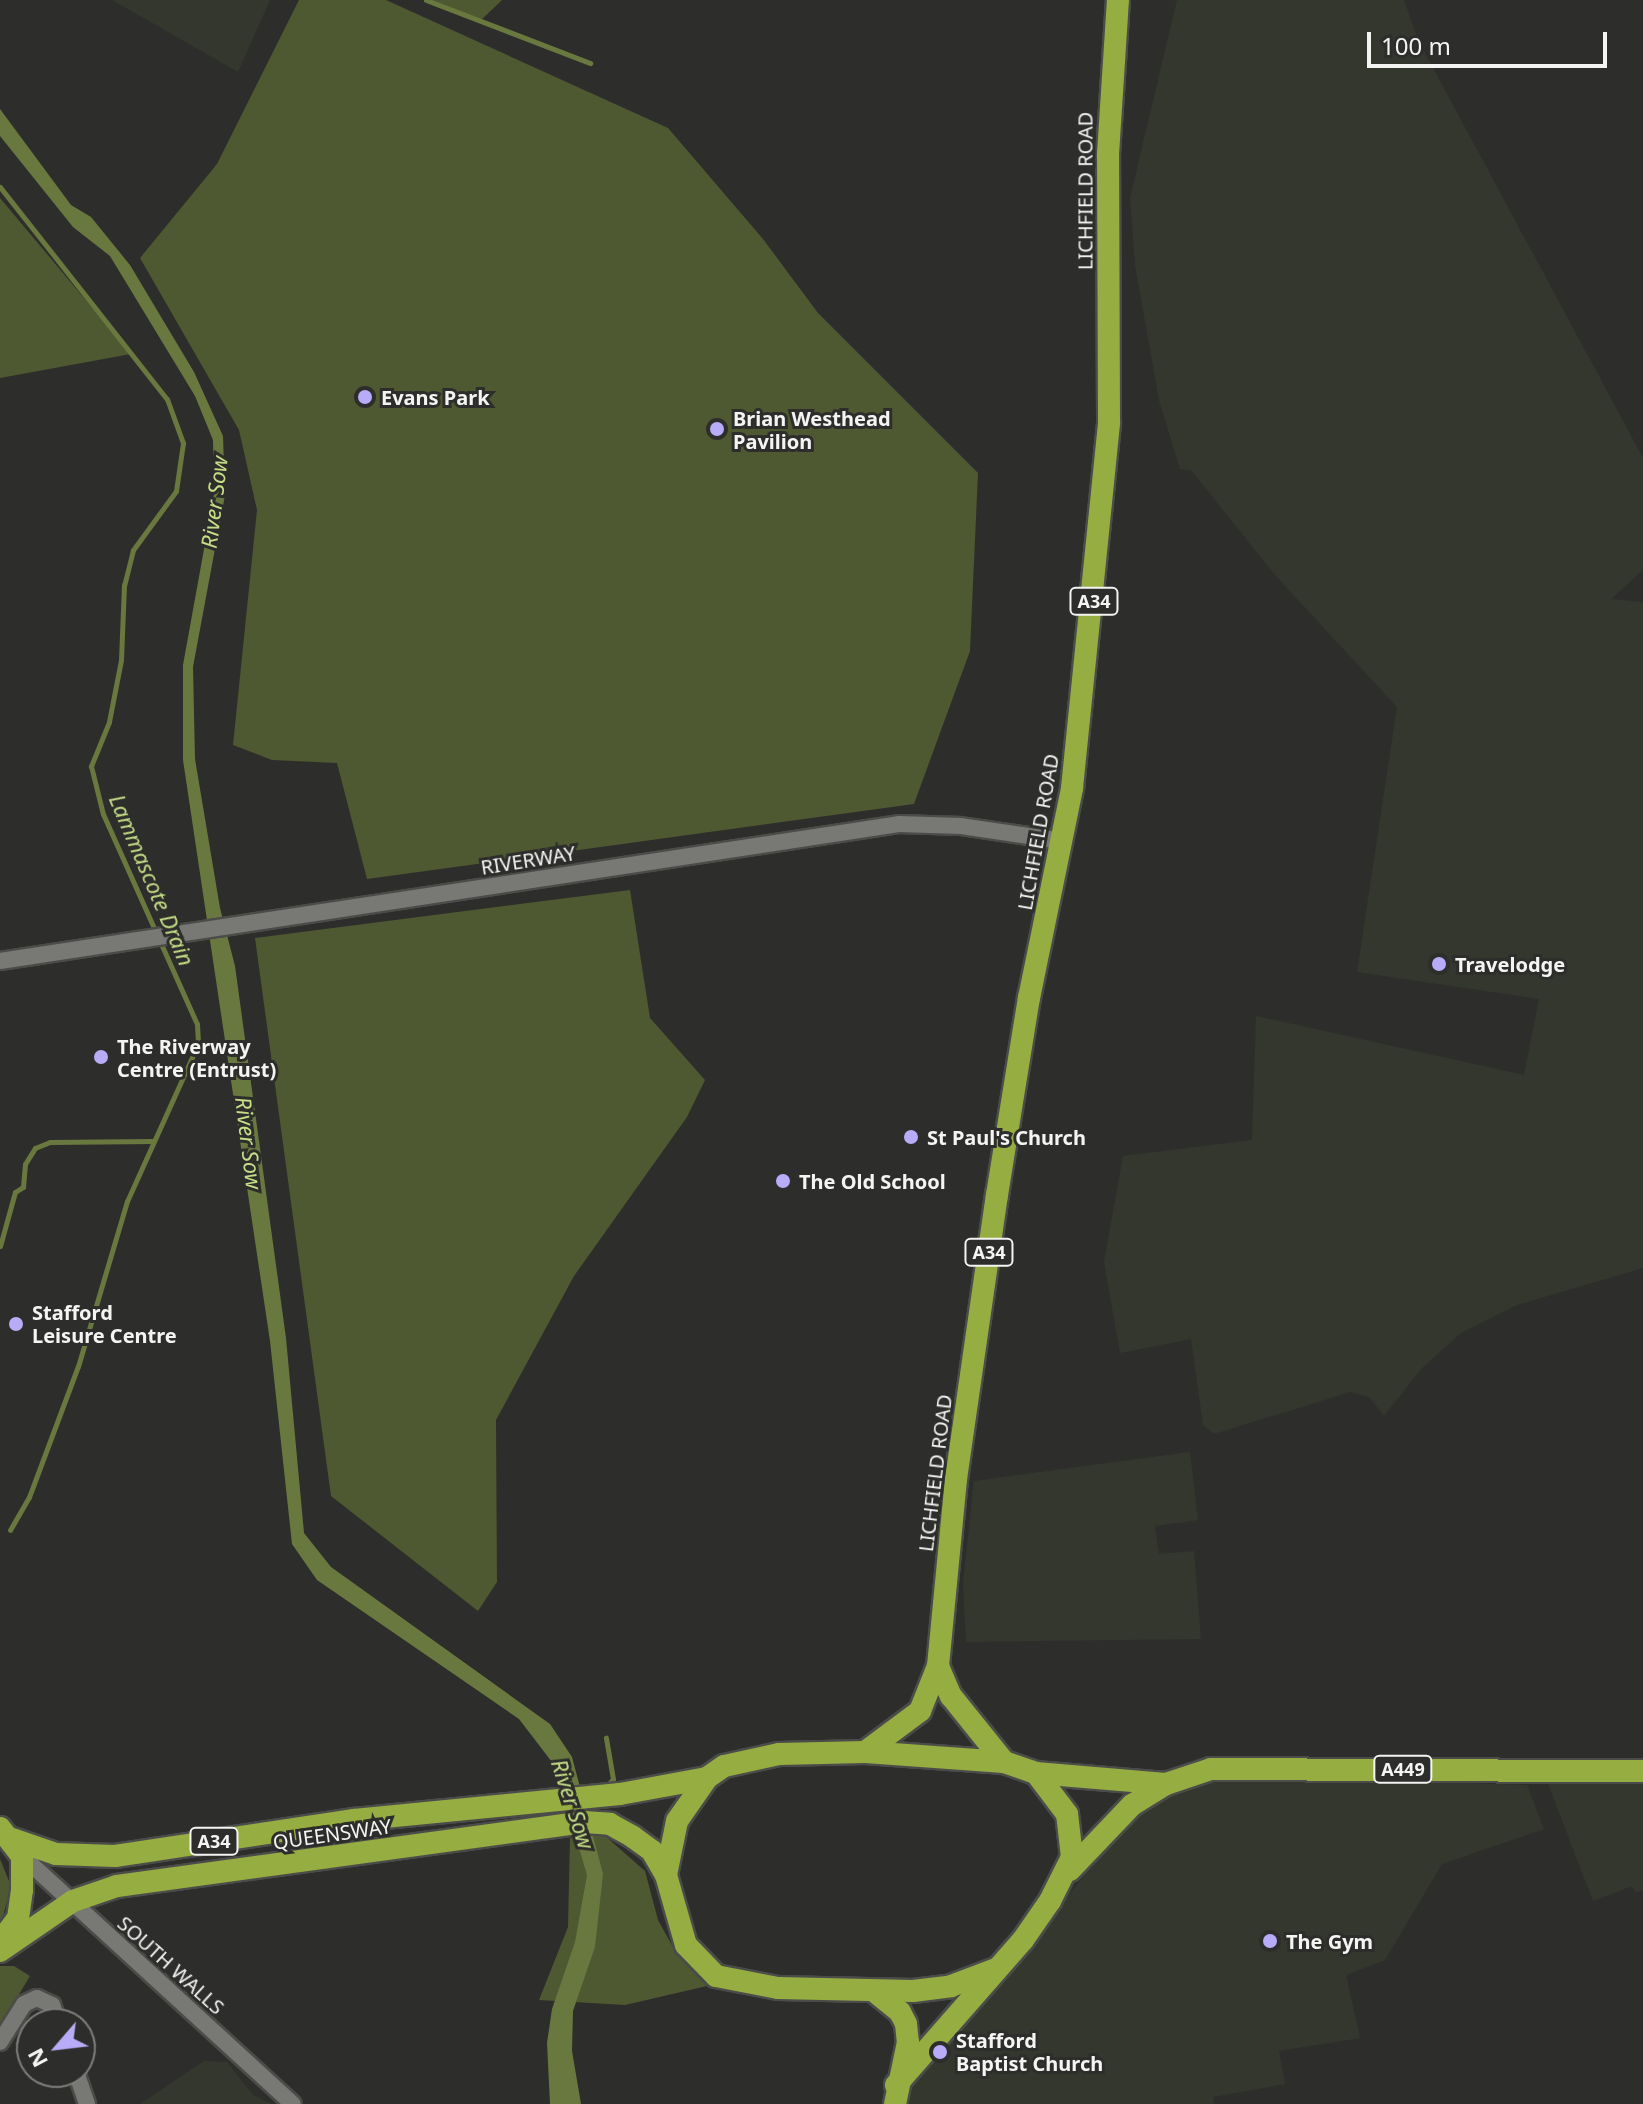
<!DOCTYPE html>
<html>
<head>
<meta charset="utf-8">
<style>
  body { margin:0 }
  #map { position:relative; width:1643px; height:2104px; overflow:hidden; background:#2d2e2b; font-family:"Noto Sans",sans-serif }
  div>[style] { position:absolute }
  .built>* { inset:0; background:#34372e }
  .green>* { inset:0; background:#4e5831 }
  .water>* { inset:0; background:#69783e }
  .stream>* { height:5px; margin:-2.5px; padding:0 2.5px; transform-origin:2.5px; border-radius:2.5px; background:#69783e }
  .roads { filter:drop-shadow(2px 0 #4b4c49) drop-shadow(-2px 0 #4b4c49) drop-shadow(0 2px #4b4c49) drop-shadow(0 -2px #4b4c49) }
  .tertiary>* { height:16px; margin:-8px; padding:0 8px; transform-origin:8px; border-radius:8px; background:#787975 }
  .trunk>* { height:22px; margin:-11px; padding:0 11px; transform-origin:11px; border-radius:11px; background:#96ae41 }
  .dots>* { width:22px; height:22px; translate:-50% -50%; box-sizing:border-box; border:4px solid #2d2e2b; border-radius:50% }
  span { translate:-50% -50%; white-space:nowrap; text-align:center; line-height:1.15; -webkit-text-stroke:6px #2d2e2b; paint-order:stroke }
  .shield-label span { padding:2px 6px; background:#2d2e2b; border:2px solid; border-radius:6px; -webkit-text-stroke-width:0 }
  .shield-label { font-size:18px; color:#f4f5f3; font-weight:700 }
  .street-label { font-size:20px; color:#f4f5f3 }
  .poi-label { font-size:20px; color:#f4f5f3; font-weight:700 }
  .left { translate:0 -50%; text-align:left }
  .water-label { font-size:22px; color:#c6dd87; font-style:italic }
  .north { position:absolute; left:16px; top:2008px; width:80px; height:80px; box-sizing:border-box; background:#2d2e2b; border:2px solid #7d7e7b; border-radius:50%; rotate:242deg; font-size:22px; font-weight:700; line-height:32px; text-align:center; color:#f4f5f3 }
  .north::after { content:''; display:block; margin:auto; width:28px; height:36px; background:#b8abf7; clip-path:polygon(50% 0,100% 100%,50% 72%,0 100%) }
  .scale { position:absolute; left:1367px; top:32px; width:240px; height:36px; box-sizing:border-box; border:4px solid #f4f5f3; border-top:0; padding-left:10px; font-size:24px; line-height:28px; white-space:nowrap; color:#f4f5f3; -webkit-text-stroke:6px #2d2e2b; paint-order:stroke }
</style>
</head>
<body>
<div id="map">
  <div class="built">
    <i style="clip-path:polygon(112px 0,270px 0,238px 72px)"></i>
    <i style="clip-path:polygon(1177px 0,1404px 0,1418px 40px,1643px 458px,1643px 570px,1611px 599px,1643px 602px,1643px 1268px,1517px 1305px,1461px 1333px,1421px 1369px,1384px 1416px,1369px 1397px,1350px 1392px,1214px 1434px,1203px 1425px,1191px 1339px,1120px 1353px,1104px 1262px,1123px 1156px,1252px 1140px,1256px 1016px,1524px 1075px,1539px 999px,1357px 972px,1397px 707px,1275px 575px,1191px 470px,1180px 469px,1159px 400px,1135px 265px,1130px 198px)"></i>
    <i style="clip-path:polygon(1190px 1452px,1198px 1520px,1155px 1526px,1159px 1554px,1194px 1551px,1201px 1639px,966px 1642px,963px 1583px,974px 1481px)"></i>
    <i style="clip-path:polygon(1214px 1775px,1527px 1785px,1544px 1829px,1442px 1864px,1385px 1960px,1346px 1975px,1360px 2038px,1279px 2051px,1285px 2084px,1213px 2097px,1214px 2104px,902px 2104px,904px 2087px,1132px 1820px,1171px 1793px)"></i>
    <i style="clip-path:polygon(1643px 1781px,1643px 1891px,1635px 1892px,1632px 1886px,1593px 1901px,1548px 1784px)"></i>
    <i style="clip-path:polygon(204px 2061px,227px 2062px,253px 2095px,272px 2104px,140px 2104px)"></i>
  </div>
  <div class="green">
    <i style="clip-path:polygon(299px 0,386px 0,668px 128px,763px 239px,818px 313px,978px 473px,970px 651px,914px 804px,367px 879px,337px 763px,272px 760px,233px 745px,257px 510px,239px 430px,140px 258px,217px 164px)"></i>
    <i style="clip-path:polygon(428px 0,502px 0,479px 22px)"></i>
    <i style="clip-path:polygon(0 198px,131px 354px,0 378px)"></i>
    <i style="clip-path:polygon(630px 890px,650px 1018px,705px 1080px,687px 1117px,574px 1276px,496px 1420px,497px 1582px,478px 1611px,331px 1496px,255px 938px)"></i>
    <i style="clip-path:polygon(603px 1834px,645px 1871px,658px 1920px,678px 1956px,707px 1986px,625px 2005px,539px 2000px,568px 1927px,570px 1838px)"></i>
    <i style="clip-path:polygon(0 1859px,11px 1886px,0 1928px)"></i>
    <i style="clip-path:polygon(0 1966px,14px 1966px,30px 1976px,0 2026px)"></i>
  </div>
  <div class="water">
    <i style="clip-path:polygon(0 109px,71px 205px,91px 217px,130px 265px,194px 372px,223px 436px,225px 495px,193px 667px,195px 759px,220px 908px,235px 966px,286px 1338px,304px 1533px,331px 1567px,550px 1724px,572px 1757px,603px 1874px,595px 1947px,573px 2011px,572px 2051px,581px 2104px,550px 2104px,547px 2043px,552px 2009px,575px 1942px,587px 1875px,555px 1766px,519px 1719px,317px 1580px,292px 1544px,270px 1341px,183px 760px,183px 665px,214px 494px,213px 440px,195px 396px,110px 256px,73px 227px,0 136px)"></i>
  </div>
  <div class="stream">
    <i style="left:426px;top:0;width:176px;rotate:21deg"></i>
    <i style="left:0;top:187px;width:270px;rotate:51.8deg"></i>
    <i style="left:167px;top:399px;width:47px;rotate:70deg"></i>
    <i style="left:183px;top:443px;width:49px;rotate:98.3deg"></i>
    <i style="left:176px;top:491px;width:73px;rotate:126.1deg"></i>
    <i style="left:133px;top:550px;width:36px;rotate:104deg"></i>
    <i style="left:124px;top:585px;width:75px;rotate:92.3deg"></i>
    <i style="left:121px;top:660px;width:63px;rotate:101deg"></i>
    <i style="left:109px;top:722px;width:48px;rotate:112.2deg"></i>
    <i style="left:91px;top:766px;width:49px;rotate:76deg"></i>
    <i style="left:103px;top:814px;width:230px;rotate:65.9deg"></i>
    <i style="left:197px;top:1024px;width:20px;rotate:87deg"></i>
    <i style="left:198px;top:1044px;width:172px;rotate:114.3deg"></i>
    <i style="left:127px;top:1201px;width:172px;rotate:106.5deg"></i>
    <i style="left:78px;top:1366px;width:140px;rotate:110.5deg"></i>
    <i style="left:29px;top:1497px;width:38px;rotate:120deg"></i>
    <i style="left:0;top:1246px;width:56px;rotate:-74.5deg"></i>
    <i style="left:15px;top:1192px;width:9px;rotate:-32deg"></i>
    <i style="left:23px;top:1187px;width:23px;rotate:-85deg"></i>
    <i style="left:25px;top:1164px;width:19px;rotate:-58deg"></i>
    <i style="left:35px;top:1148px;width:16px;rotate:-22deg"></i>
    <i style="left:50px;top:1142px;width:103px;rotate:-0.6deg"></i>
    <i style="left:604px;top:1789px;width:13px;rotate:-48deg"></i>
    <i style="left:613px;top:1779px;width:42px;rotate:-99.7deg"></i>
  </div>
  <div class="roads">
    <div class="tertiary">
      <i style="left:0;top:961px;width:909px;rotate:-8.66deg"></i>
      <i style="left:899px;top:824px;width:62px;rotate:1.8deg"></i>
      <i style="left:961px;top:826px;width:103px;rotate:8.4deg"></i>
      <i style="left:22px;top:1856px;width:367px;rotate:42.5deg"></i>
      <i style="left:0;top:2042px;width:45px;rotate:-57.7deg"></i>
      <i style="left:24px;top:2004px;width:14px;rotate:-25deg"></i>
      <i style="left:37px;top:1998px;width:17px;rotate:25deg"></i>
      <i style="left:52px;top:2005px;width:20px;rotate:70deg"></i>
      <i style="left:76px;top:2072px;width:34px;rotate:71deg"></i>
    </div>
    <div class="trunk">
      <i style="left:938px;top:1666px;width:33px;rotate:67deg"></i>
      <i style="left:951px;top:1696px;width:85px;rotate:51.2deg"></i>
      <i style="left:865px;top:1752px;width:69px;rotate:-36.7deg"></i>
      <i style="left:920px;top:1711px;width:48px;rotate:-68.2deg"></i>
      <i style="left:938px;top:1666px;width:188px;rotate:-84.5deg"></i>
      <i style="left:956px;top:1479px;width:287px;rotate:-81.8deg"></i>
      <i style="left:997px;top:1195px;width:200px;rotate:-80.8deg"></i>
      <i style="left:1029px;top:998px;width:214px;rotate:-78.4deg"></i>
      <i style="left:1072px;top:788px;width:368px;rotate:-84.2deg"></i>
      <i style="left:1109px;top:422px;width:268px;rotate:-90.2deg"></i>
      <i style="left:1108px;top:154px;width:154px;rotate:-86.3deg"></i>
      <i style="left:1036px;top:1773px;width:130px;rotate:4.8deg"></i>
      <i style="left:0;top:1828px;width:36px;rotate:52deg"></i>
      <i style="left:22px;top:1856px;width:34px;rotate:90deg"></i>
      <i style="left:22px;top:1890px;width:28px;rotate:98deg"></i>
      <i style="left:18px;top:1918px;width:30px;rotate:127deg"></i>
      <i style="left:12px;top:1839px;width:46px;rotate:18.8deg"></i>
      <i style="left:56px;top:1854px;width:59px;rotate:1.9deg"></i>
      <i style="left:115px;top:1856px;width:242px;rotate:-8.6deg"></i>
      <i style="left:354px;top:1820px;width:267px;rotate:-5.6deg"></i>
      <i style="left:620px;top:1794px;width:88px;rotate:-10.4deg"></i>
      <i style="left:1070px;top:1870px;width:90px;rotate:-46.4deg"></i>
      <i style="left:1132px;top:1805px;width:40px;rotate:-32deg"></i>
      <i style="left:1166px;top:1784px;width:47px;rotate:-18.4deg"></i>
      <i style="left:1211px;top:1769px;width:432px;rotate:0.3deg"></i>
      <i style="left:0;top:1951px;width:88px;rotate:-34.4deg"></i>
      <i style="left:73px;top:1901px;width:46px;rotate:-18.8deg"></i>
      <i style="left:117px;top:1886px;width:471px;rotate:-7.8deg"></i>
      <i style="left:584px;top:1822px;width:26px;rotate:4deg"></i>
      <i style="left:610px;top:1824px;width:26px;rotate:29deg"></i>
      <i style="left:633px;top:1837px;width:24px;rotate:36deg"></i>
      <i style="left:652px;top:1851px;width:28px;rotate:60deg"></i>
      <i style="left:874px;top:1991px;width:33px;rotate:39deg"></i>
      <i style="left:900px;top:2012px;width:13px;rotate:63deg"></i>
      <i style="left:906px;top:2024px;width:18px;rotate:84deg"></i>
      <i style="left:908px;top:2042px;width:63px;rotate:101.8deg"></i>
      <i style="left:896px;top:2085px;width:193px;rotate:-48.8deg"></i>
      <i style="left:1023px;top:1940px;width:47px;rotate:-55.3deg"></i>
      <i style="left:1050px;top:1901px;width:49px;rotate:-63.4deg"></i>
      <i style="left:1072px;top:1857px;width:43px;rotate:-96.6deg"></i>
      <i style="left:1067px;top:1814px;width:51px;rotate:-127.1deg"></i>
      <i style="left:1036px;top:1773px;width:34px;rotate:-161deg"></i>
      <i style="left:1004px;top:1762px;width:139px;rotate:-175.9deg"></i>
      <i style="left:865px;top:1752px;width:86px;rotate:178.7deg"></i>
      <i style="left:779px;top:1754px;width:56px;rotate:167.7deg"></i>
      <i style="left:724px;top:1766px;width:21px;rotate:145deg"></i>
      <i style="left:707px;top:1778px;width:52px;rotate:124.9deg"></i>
      <i style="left:677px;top:1821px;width:55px;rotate:101.5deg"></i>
      <i style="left:666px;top:1875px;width:73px;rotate:74.1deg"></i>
      <i style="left:686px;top:1945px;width:43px;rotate:45.9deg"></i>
      <i style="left:716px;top:1976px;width:63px;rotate:11deg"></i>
      <i style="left:778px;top:1988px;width:135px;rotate:1.3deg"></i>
      <i style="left:913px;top:1991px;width:38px;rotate:-7deg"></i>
      <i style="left:951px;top:1986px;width:48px;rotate:-20.7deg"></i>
    </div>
  </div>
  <div class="dots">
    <i style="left:365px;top:397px;background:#b8abf7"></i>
    <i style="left:717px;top:429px;background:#b8abf7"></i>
    <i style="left:1439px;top:964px;background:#b8abf7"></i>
    <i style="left:101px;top:1057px;background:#b8abf7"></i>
    <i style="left:911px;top:1137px;background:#b8abf7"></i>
    <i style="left:783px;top:1181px;background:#b8abf7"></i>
    <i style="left:16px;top:1324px;background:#b8abf7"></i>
    <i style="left:1270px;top:1941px;background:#b8abf7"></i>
    <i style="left:940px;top:2052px;background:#b8abf7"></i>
  </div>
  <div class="shield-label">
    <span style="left:1094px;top:601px">A34</span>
    <span style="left:989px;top:1252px">A34</span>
    <span style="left:1403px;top:1769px">A449</span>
    <span style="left:214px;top:1841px">A34</span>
  </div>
  <div class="street-label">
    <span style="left:1085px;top:191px;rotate:-90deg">LICHFIELD ROAD</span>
    <span style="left:1038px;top:832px;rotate:-80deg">LICHFIELD ROAD</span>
    <span style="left:528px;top:860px;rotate:-9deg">RIVERWAY</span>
    <span style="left:935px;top:1473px;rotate:-83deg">LICHFIELD ROAD</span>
    <span style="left:332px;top:1834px;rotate:-8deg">QUEENSWAY</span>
    <span style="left:171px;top:1965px;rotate:42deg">SOUTH WALLS</span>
  </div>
  <div class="poi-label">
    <span class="left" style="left:381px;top:397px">Evans Park</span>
    <span class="left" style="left:733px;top:430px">Brian Westhead<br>Pavilion</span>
    <span class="left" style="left:1455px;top:964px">Travelodge</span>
    <span class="left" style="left:117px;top:1058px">The Riverway<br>Centre (Entrust)</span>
    <span class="left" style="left:927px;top:1137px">St Paul's Church</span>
    <span class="left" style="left:799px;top:1181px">The Old School</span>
    <span class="left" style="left:32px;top:1324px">Stafford<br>Leisure Centre</span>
    <span class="left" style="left:1286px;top:1941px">The Gym</span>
    <span class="left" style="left:956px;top:2052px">Stafford<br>Baptist Church</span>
  </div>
  <div class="water-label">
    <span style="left:214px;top:502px;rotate:-83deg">River Sow</span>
    <span style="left:152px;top:880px;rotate:67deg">Lammascote Drain</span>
    <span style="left:249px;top:1143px;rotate:83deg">River Sow</span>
    <span style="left:573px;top:1804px;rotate:72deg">River Sow</span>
  </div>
  <div class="north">N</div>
  <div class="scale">100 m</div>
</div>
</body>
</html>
